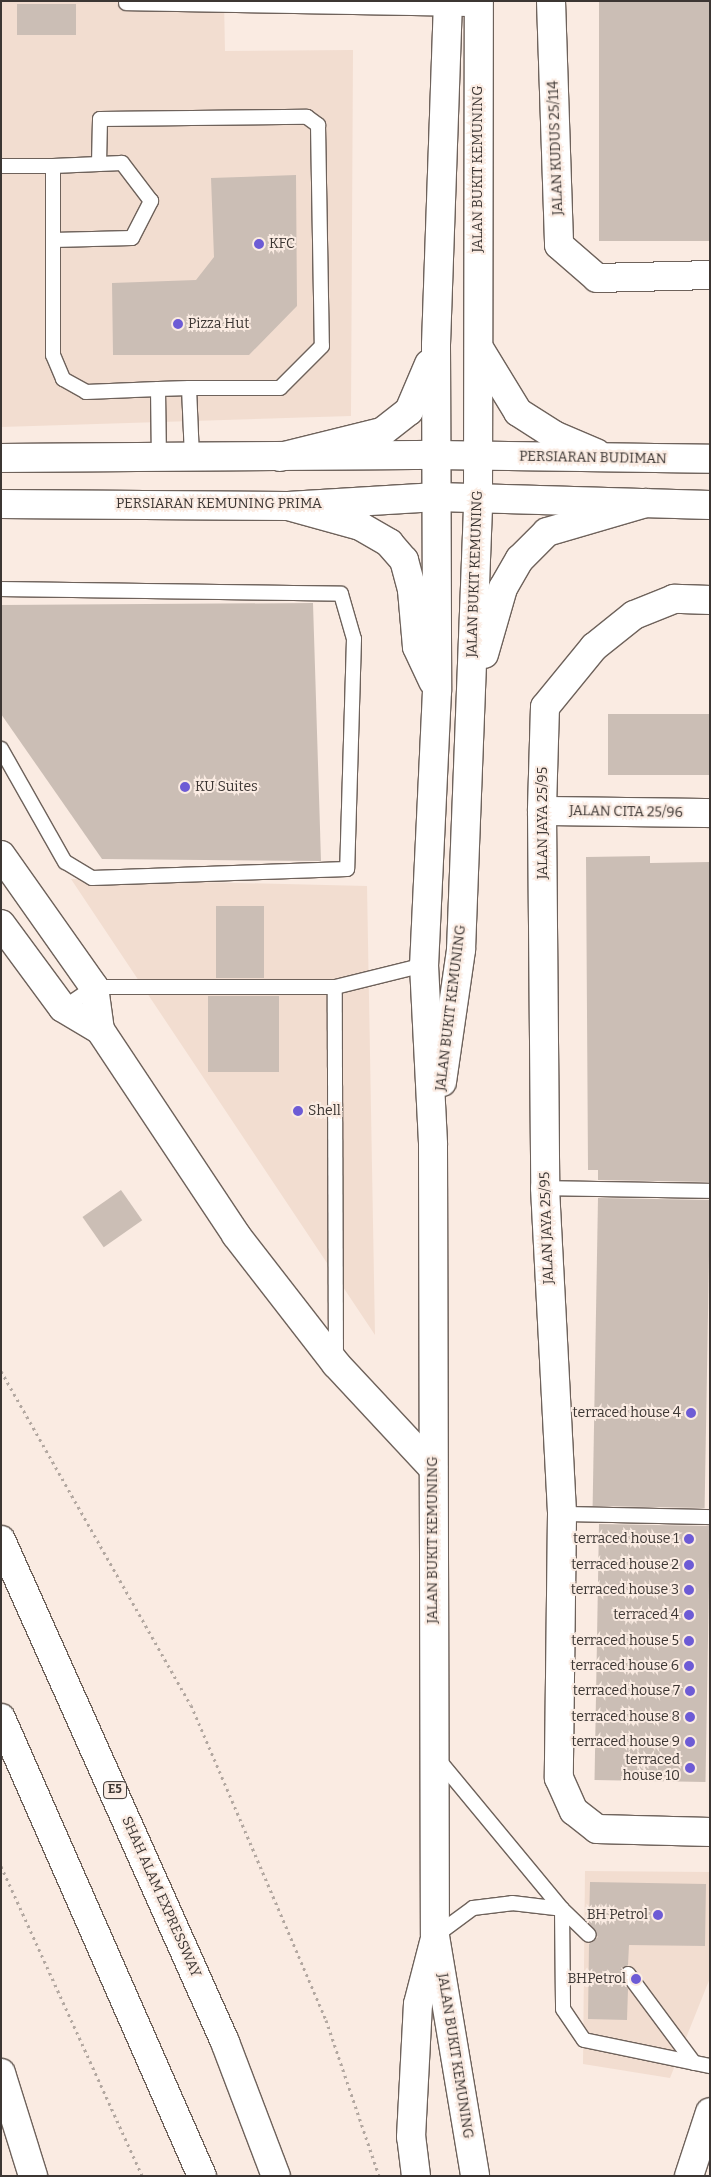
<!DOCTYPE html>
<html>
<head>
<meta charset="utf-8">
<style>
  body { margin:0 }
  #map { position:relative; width:711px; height:2177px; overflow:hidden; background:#faebe2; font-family:Bitter,serif }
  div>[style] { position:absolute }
  .built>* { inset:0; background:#f2ddd0 }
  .building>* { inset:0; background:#cbbeb5; transform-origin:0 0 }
  .path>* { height:3px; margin-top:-1.5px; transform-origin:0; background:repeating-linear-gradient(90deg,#b3a8a1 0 2.5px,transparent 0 6.5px) }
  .roads { filter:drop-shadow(1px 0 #6e625b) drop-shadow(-1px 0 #6e625b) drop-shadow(0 1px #6e625b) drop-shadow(0 -1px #6e625b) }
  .service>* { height:14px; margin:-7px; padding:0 7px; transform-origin:7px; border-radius:7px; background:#fff }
  .minor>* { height:28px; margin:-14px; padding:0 14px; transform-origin:14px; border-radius:14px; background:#fff }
  .tertiary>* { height:28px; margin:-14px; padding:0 14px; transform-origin:14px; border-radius:14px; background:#fff }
  .secondary>* { height:28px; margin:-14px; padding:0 14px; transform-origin:14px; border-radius:14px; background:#fff }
  .motorway>* { height:28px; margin:-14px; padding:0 14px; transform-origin:14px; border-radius:14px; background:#fff }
  .dots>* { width:14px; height:14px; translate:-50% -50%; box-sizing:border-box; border:2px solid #faebe2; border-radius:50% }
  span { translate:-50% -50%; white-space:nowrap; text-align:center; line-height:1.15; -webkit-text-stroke:4px #faebe2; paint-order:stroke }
  .shield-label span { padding:1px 4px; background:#faebe2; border:1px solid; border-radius:4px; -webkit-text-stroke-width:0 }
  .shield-label { font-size:12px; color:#3c3633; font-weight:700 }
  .street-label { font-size:14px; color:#3c3633 }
  .poi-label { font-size:14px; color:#3c3633 }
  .left { translate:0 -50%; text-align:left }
  .right { translate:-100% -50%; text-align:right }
  .frame { position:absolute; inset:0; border:2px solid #3c3633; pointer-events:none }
</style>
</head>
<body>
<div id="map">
  <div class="built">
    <i style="clip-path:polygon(1px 1px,224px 1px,225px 51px,353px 50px,351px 416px,1px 427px)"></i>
    <i style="clip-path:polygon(71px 879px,367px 886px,375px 1335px)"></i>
    <i style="clip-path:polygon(585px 1871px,710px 1872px,710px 1978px,670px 2078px,583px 2064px)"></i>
  </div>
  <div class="building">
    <i style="left:599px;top:1px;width:111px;height:240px"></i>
    <i style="left:76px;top:4px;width:31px;height:59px;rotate:90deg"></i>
    <i style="clip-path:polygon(296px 175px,297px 306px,249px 355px,113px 355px,112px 283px,196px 280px,214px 257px,211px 178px)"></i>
    <i style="clip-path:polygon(313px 603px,321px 861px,102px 859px,1px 714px,1px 605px)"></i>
    <i style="left:608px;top:714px;width:102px;height:61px"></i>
    <i style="clip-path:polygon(650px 856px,650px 863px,710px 862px,710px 1182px,598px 1180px,598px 1170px,588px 1170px,586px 857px)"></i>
    <i style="left:216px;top:906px;width:48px;height:72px"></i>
    <i style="left:208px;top:996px;width:71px;height:76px"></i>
    <i style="left:121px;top:1190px;width:37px;height:47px;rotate:55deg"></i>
    <i style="left:598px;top:1198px;width:112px;height:308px;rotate:1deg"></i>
    <i style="left:599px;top:1524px;width:111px;height:256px;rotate:1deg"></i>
    <i style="clip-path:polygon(590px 1882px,706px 1884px,705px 1946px,629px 1945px,628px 1965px,619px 1975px,628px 1989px,627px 2020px,588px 2019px,589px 1944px,598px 1937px,589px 1923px)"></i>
  </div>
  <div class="path">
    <i style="left:1px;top:1371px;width:384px;rotate:60.4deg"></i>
    <i style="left:191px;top:1705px;width:343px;rotate:66.8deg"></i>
    <i style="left:326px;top:2020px;width:165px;rotate:71.2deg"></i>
    <i style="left:1px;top:1866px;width:341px;rotate:65.5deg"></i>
  </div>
  <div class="roads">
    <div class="service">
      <i style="left:126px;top:3px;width:352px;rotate:1deg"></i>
      <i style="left:99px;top:164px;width:45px;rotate:-88.7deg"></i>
      <i style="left:100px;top:119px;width:207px;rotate:-0.6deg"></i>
      <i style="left:307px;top:117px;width:14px;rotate:36deg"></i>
      <i style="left:318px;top:125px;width:221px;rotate:89deg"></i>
      <i style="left:322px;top:346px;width:59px;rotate:135deg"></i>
      <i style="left:280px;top:388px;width:91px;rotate:180deg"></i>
      <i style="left:189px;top:388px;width:69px;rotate:87.5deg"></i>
      <i style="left:1px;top:166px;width:52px"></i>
      <i style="left:53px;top:240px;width:79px;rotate:-1.5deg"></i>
      <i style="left:132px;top:238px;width:42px;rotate:-62.8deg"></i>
      <i style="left:151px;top:201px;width:48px;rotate:-127.3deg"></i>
      <i style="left:122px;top:163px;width:69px;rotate:177.5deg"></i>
      <i style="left:53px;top:166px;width:189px;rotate:90deg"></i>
      <i style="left:53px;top:355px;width:26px;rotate:67deg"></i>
      <i style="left:63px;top:379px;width:26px;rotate:29deg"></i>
      <i style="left:86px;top:392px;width:72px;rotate:-2.4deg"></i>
      <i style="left:158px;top:389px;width:68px;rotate:89.2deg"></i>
      <i style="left:158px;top:389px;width:31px;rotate:-2deg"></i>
      <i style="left:1px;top:589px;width:340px;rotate:0.8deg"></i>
      <i style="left:341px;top:594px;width:47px;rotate:73.9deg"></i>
      <i style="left:354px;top:639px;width:230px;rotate:91.7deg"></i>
      <i style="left:347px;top:869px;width:255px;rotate:178deg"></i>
      <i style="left:92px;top:878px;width:31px;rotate:-149deg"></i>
      <i style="left:65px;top:862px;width:130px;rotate:-119.5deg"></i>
      <i style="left:63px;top:1008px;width:37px;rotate:-34deg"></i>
      <i style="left:94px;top:987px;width:241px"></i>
      <i style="left:545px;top:1188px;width:165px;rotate:1deg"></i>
      <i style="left:336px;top:1361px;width:374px;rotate:-90.2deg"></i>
      <i style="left:335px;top:987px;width:92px;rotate:-13.9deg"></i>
      <i style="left:562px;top:1514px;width:148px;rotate:1.2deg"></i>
      <i style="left:437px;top:1758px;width:196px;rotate:50.4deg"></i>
      <i style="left:562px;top:1909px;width:37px;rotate:44deg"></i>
      <i style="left:562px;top:1909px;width:100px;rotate:89.4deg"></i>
      <i style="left:563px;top:2009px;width:37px;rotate:56deg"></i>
      <i style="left:584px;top:2040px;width:129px;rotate:11.7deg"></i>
      <i style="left:435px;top:1936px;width:47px;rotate:-36.4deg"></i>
      <i style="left:473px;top:1908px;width:39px;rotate:-7deg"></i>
      <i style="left:512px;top:1903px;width:50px;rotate:6.8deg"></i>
      <i style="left:628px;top:1974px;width:111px;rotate:53.4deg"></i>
    </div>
    <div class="minor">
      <i style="left:551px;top:1px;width:244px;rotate:88.1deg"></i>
      <i style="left:559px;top:245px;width:50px;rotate:41deg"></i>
      <i style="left:597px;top:278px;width:113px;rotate:-1.5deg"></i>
      <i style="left:710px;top:600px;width:36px;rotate:-178deg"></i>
      <i style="left:674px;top:599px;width:43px;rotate:158.2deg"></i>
      <i style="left:634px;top:615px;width:51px;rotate:141.3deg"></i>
      <i style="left:594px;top:647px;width:77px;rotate:129.2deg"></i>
      <i style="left:545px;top:707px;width:104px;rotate:91.7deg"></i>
      <i style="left:542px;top:811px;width:377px;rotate:89.5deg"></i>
      <i style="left:545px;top:1188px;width:326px;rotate:87deg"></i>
      <i style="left:562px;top:1514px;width:264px;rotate:90.7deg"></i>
      <i style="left:559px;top:1778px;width:36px;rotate:66deg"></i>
      <i style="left:574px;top:1811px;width:29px;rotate:38deg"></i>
      <i style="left:597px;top:1829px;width:113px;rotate:1.5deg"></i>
      <i style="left:542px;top:811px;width:168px;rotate:0.7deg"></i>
      <i style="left:1px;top:855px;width:161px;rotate:54.8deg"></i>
      <i style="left:94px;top:987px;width:43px;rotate:82.1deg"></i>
      <i style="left:1px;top:924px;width:104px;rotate:53.6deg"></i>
      <i style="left:63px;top:1008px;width:43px;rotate:30.7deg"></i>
      <i style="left:100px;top:1030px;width:246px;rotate:56.4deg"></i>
      <i style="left:236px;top:1235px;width:163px;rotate:52.2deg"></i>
      <i style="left:336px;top:1364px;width:142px;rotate:47deg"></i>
      <i style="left:689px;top:2176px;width:67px;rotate:-71.8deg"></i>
    </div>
    <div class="tertiary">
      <i style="left:1px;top:458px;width:434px;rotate:-0.4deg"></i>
      <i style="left:1px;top:504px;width:287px;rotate:0.4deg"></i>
      <i style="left:288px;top:506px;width:149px;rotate:-3.5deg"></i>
    </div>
    <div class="secondary">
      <i style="left:448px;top:1px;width:344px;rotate:92deg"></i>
      <i style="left:436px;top:345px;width:346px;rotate:89.8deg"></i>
      <i style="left:437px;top:691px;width:274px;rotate:92.7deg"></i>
      <i style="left:424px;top:965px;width:180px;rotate:87.1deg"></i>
      <i style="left:433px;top:1145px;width:791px;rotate:89.86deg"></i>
      <i style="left:435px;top:1936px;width:243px;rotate:80.5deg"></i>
      <i style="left:479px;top:348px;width:75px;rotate:58.6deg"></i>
      <i style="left:518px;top:412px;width:43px;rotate:32.6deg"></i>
      <i style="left:554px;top:435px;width:46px;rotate:23.2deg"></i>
      <i style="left:435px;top:455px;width:275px;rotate:0.8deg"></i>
      <i style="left:280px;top:457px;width:105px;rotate:-13.8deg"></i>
      <i style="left:382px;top:432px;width:34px;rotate:-38deg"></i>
      <i style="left:409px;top:411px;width:51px;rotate:-66.9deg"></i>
      <i style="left:437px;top:497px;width:273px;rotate:1.7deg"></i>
      <i style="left:288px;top:506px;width:75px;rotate:15.5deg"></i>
      <i style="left:360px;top:526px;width:34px;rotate:30deg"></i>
      <i style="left:389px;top:543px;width:23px;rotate:49deg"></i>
      <i style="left:404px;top:560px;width:31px;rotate:75deg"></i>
      <i style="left:412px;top:590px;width:57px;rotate:85deg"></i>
      <i style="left:417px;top:647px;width:38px;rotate:65deg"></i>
      <i style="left:484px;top:654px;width:69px;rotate:-73.9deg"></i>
      <i style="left:503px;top:588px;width:34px;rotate:-60deg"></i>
      <i style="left:520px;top:559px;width:38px;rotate:-45deg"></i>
      <i style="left:547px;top:532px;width:103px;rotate:-16.3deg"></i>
      <i style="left:442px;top:1082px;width:133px;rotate:-81.8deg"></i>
      <i style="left:461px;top:950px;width:451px;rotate:-87.8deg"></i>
      <i style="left:478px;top:499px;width:498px;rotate:-89.9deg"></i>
      <i style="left:1px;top:2073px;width:108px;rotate:72.7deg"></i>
      <i style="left:416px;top:2176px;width:39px;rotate:-97deg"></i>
      <i style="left:411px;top:2137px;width:133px;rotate:-87deg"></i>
      <i style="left:418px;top:2004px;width:64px;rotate:-75.5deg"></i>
    </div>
    <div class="motorway">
      <i style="left:1px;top:1540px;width:550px;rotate:65.95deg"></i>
      <i style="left:225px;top:2042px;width:143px;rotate:69.2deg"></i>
      <i style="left:1px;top:1718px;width:500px;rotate:66.31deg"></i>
    </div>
  </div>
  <div class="dots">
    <i style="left:259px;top:244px;background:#6d5bd5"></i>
    <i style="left:178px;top:324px;background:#6d5bd5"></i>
    <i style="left:185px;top:787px;background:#6d5bd5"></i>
    <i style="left:298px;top:1111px;background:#6d5bd5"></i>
    <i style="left:691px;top:1413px;background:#6d5bd5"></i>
    <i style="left:689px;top:1539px;background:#6d5bd5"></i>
    <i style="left:689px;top:1565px;background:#6d5bd5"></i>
    <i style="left:689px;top:1590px;background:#6d5bd5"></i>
    <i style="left:689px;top:1615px;background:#6d5bd5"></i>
    <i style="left:689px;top:1641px;background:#6d5bd5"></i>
    <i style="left:689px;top:1666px;background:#6d5bd5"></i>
    <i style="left:690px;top:1691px;background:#6d5bd5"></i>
    <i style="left:690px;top:1717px;background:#6d5bd5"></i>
    <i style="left:690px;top:1742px;background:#6d5bd5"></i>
    <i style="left:690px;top:1768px;background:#6d5bd5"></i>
    <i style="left:658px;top:1915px;background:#6d5bd5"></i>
    <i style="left:636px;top:1979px;background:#6d5bd5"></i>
  </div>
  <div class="shield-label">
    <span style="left:115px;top:1790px">E5</span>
  </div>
  <div class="street-label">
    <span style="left:556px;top:148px;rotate:-92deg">JALAN KUDUS 25/114</span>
    <span style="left:478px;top:169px;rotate:-90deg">JALAN BUKIT KEMUNING</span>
    <span style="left:593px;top:458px;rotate:1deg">PERSIARAN BUDIMAN</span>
    <span style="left:219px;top:504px">PERSIARAN KEMUNING PRIMA</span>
    <span style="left:475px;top:574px;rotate:-88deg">JALAN BUKIT KEMUNING</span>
    <span style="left:626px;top:812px;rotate:1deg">JALAN CITA 25/96</span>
    <span style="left:543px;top:823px;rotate:-90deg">JALAN JAYA 25/95</span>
    <span style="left:451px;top:1008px;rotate:-83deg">JALAN BUKIT KEMUNING</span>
    <span style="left:547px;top:1228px;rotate:-92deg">JALAN JAYA 25/95</span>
    <span style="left:433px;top:1540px;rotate:-90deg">JALAN BUKIT KEMUNING</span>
    <span style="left:161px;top:1897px;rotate:66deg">SHAH ALAM EXPRESSWAY</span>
    <span style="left:455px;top:2056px;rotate:81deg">JALAN BUKIT KEMUNING</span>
  </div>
  <div class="poi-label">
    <span class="left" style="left:269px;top:244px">KFC</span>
    <span class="left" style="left:188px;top:324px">Pizza Hut</span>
    <span class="left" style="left:195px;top:787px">KU Suites</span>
    <span class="left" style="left:308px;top:1111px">Shell</span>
    <span class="right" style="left:681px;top:1413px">terraced house 4</span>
    <span class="right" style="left:679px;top:1539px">terraced house 1</span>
    <span class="right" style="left:679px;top:1565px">terraced house 2</span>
    <span class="right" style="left:679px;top:1590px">terraced house 3</span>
    <span class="right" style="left:679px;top:1615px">terraced 4</span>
    <span class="right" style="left:679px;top:1641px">terraced house 5</span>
    <span class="right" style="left:679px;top:1666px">terraced house 6</span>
    <span class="right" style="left:680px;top:1691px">terraced house 7</span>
    <span class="right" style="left:680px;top:1717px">terraced house 8</span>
    <span class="right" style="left:680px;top:1742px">terraced house 9</span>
    <span class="right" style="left:680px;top:1768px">terraced<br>house 10</span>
    <span class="right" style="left:648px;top:1915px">BH Petrol</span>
    <span class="right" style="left:626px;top:1979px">BHPetrol</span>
  </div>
  <div class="frame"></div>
</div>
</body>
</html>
